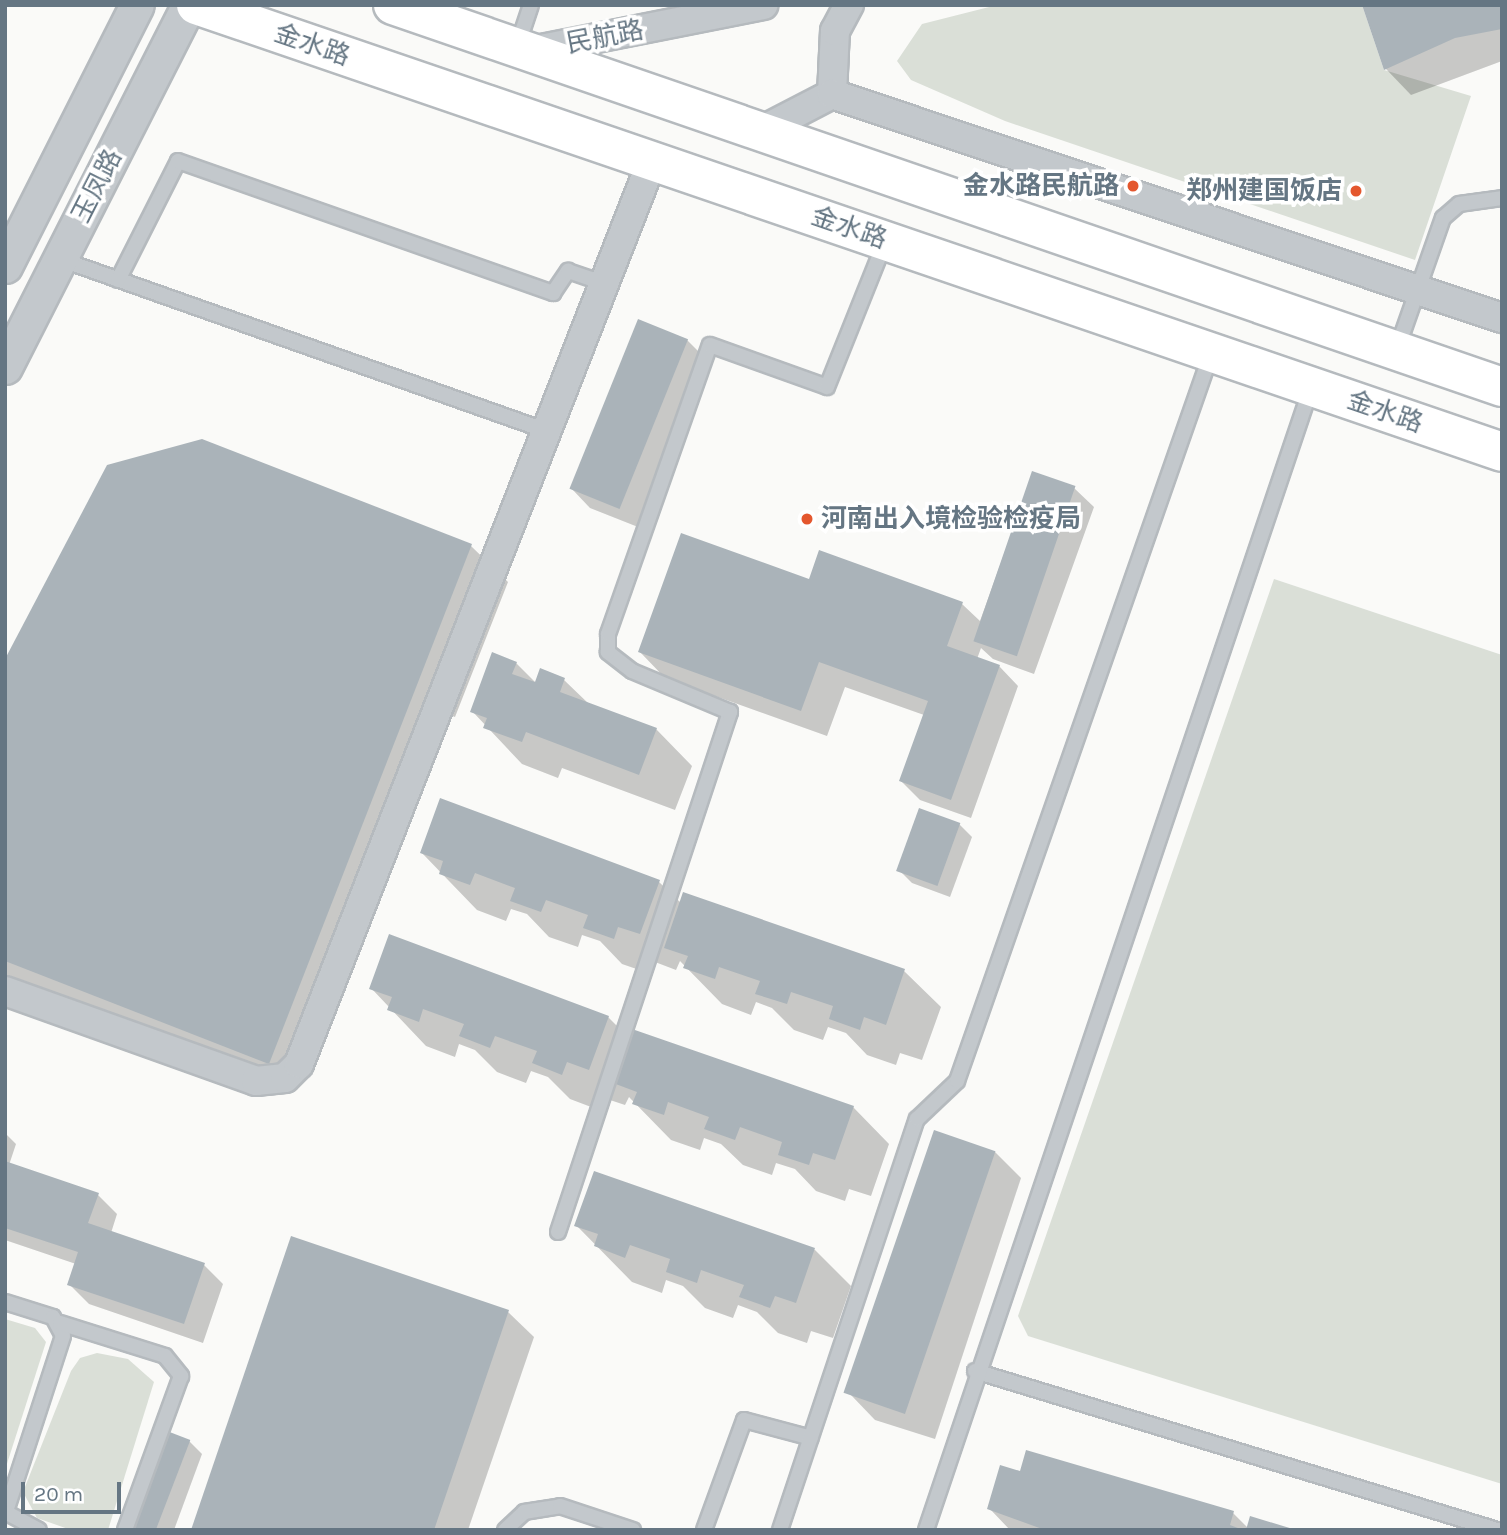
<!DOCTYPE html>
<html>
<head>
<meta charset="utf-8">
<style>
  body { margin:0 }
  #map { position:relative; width:1507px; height:1535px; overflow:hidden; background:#fafaf8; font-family:Karla,"Noto Sans SC",sans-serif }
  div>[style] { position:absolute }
  .green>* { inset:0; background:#dadfd7 }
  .shadow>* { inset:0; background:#0003 }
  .building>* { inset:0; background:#aab3b9; transform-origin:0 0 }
  .roads { filter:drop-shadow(2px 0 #b5babe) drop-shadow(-2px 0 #b5babe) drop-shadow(0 2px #b5babe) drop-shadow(0 -2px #b5babe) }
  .service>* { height:14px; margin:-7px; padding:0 7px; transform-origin:7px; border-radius:7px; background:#c3c8cc }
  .minor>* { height:28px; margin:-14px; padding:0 14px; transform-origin:14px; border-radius:14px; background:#c3c8cc }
  .tertiary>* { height:33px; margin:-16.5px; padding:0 16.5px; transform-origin:16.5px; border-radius:16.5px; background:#c3c8cc }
  .primary>* { height:38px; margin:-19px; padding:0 19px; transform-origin:19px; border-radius:19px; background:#fff }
  .dots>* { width:19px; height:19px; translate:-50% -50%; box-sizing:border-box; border:4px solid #fff; border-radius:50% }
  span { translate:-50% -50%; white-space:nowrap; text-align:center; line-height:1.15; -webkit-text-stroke:7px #fff; paint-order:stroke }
  .street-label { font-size:26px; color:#657683 }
  .poi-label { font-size:26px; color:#657683; font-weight:700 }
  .right { translate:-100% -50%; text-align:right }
  .left { translate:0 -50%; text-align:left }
  .frame { position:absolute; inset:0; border:7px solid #657683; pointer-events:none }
  .scale { position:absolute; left:21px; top:1482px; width:100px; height:32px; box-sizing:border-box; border:4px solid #657683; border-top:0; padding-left:9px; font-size:21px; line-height:24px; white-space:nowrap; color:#657683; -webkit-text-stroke:5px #fff; paint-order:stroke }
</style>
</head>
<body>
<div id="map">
  <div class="green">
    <i style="clip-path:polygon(997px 5px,1362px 5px,1384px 70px,1471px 96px,1415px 260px,1005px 121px,911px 80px,897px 61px,922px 24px)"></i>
    <i style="clip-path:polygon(1274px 579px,1502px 655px,1502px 1484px,1028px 1336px,1018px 1316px)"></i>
    <i style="clip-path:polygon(5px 1319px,35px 1328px,46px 1342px,5px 1470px)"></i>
    <i style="clip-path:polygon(97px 1353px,128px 1359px,154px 1382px,108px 1530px,71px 1530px,37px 1518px,23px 1492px,71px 1371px,80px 1358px)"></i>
  </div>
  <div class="shadow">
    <i style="clip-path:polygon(1364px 5px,1502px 5px,1502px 61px,1411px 95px,1386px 69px)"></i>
    <i style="clip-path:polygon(639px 321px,687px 340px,707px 360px,638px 527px,590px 508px,571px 488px)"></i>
    <i style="clip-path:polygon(202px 441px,471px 546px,508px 582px,455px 717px,442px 712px,295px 1088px,5px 976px,5px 663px)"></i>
    <i style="clip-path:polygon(1033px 473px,1074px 488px,1094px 507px,1034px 674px,993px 659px,981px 648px,977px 659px,999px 666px,1018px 686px,971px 818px,920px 800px,901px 781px,924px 715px,845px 687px,827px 736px,665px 678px,640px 652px,810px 581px,962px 604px,980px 621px)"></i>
    <i style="clip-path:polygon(516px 663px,536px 683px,564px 680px,589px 704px,656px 729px,692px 766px,675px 810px,562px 768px,558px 778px,522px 764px,472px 711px)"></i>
    <i style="clip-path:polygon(441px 800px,659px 882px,681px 903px,904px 971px,941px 1007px,922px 1060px,900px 1053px,896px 1065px,867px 1055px,846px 1033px,828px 1027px,823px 1040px,794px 1030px,772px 1008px,756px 1002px,751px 1015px,722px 1004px,680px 961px,676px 970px,655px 962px,651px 974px,622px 964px,600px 941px,582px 935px,578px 947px,549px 937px,527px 914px,511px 909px,506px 921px,477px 910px,422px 853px)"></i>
    <i style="clip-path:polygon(959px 824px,972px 837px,950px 897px,912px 883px,899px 870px)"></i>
    <i style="clip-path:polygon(371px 988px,608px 1017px,630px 1039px,853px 1107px,889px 1144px,871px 1196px,849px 1189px,845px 1201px,816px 1191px,795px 1169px,776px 1163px,772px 1175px,743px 1165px,721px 1144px,704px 1138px,700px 1150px,671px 1140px,629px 1097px,625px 1105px,604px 1098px,599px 1110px,570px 1099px,548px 1077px,531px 1071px,526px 1083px,497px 1072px,475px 1050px,459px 1044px,455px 1057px,426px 1046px)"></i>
    <i style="clip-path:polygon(5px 1133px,16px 1144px,9px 1165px,98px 1195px,117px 1214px,111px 1233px,204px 1265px,223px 1284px,203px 1343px,89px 1304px,69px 1284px,76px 1264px,5px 1240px)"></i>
    <i style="clip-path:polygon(995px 1152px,1021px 1178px,935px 1439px,875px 1420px,850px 1394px)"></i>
    <i style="clip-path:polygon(595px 1173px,815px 1250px,851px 1286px,833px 1338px,811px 1331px,807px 1343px,778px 1333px,757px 1312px,738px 1305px,733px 1318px,705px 1308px,683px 1286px,666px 1280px,662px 1293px,632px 1282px,576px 1225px)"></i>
    <i style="clip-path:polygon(508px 1312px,534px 1337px,468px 1530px,193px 1530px)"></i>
    <i style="clip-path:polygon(189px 1441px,202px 1454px,174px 1530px,132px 1530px)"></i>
    <i style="clip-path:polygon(1021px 1473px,1233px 1513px,1248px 1528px,1290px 1530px,1010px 1530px,989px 1508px)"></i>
  </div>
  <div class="building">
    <i style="clip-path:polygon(1362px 5px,1502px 5px,1502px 29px,1455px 38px,1384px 70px)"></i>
    <i style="left:638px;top:319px;width:54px;height:183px;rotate:22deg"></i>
    <i style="clip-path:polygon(202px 439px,472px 544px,269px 1064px,5px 961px,5px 659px,107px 465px)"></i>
    <i style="left:1032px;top:471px;width:46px;height:180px;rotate:19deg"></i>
    <i style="clip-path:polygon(681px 533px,809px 579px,819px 550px,963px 602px,947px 646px,1000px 665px,951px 800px,899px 781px,928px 701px,819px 662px,801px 711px,638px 652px)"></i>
    <i style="clip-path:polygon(492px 652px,517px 662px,512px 674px,535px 682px,540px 668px,565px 678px,560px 692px,657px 728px,639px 775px,526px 732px,522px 742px,483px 728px,487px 718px,470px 712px)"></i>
    <i style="clip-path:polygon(440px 798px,660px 880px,640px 934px,618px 927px,614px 939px,583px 928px,588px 915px,546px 900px,541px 912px,510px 901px,515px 888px,475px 873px,470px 885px,439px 874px,443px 861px,420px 853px)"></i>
    <i style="left:919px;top:808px;width:44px;height:67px;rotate:20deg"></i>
    <i style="clip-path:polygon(683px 892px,905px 969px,886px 1025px,864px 1017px,860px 1030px,829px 1019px,833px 1006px,791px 992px,787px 1004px,755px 994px,760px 981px,719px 967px,715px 979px,683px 968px,688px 956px,664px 948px)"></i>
    <i style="clip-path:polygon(389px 934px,609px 1016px,589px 1070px,567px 1062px,562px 1075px,532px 1063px,537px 1051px,495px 1036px,490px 1048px,459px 1036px,464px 1024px,423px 1009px,419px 1022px,387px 1010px,392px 997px,369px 989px)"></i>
    <i style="clip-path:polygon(632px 1029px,854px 1106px,835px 1160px,813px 1153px,809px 1165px,778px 1155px,782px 1142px,740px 1127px,735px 1140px,704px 1129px,709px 1117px,668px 1102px,664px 1115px,632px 1104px,637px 1092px,613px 1083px)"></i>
    <i style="left:934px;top:1130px;width:65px;height:278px;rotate:19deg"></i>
    <i style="clip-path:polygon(5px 1161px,99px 1193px,88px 1223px,205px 1263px,184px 1324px,67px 1285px,78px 1252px,5px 1228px)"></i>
    <i style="clip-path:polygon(594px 1171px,815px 1248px,796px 1303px,775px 1296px,770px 1308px,739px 1297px,744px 1285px,701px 1270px,697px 1283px,666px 1272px,670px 1259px,630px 1245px,625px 1258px,594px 1246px,598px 1234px,574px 1226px)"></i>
    <i style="clip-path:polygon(291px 1236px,509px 1310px,434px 1530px,191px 1530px)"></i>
    <i style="left:167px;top:1431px;width:25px;height:105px;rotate:21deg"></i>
    <i style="clip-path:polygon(1026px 1450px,1234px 1511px,1230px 1525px,1243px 1530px,1045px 1530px,987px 1509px,1000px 1465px,1020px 1471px)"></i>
    <i style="clip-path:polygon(1250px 1516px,1293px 1529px,1293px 1530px,1246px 1530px)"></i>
  </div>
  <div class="roads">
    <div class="service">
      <i style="left:517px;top:47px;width:44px;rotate:-71.6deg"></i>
      <i style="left:60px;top:259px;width:516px;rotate:19.45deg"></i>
      <i style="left:118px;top:280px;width:133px;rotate:-63.2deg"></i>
      <i style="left:178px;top:161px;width:398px;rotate:19.4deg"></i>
      <i style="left:553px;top:293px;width:27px;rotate:-56deg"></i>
      <i style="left:568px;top:271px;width:39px;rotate:19deg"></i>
      <i style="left:1397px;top:349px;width:139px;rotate:-70.7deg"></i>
      <i style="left:1443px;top:218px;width:21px;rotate:-41deg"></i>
      <i style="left:1459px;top:204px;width:43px;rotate:-7.9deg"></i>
      <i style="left:558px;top:1232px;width:548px;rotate:-71.7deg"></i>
      <i style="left:730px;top:712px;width:106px;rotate:-157.3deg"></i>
      <i style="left:632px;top:671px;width:31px;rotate:-142deg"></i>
      <i style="left:608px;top:652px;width:18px;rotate:-90deg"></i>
      <i style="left:608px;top:634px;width:306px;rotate:-70.6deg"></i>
      <i style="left:710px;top:345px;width:124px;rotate:19.7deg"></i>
      <i style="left:827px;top:387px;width:156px;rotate:-68.2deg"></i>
      <i style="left:5px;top:1302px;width:50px;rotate:17.4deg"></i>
      <i style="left:53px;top:1317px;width:21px;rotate:62deg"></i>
      <i style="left:63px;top:1336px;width:187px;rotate:108deg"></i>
      <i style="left:60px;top:1323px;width:110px;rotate:17.4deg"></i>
      <i style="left:165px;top:1356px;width:26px;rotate:51deg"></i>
      <i style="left:181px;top:1376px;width:164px;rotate:110deg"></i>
      <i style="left:975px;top:1371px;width:546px;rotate:16.94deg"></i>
      <i style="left:7px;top:1513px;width:36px;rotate:28deg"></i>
      <i style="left:505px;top:1530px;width:26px;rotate:-43deg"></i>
      <i style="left:524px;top:1512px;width:36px;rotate:-9deg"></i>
      <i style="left:560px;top:1506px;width:77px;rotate:18.2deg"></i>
      <i style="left:704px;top:1530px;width:117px;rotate:-70deg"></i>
      <i style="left:744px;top:1420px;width:69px;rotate:15deg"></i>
      <i style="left:780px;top:1530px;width:433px;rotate:-71.6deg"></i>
      <i style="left:917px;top:1119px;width:55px;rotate:-43.5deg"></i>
      <i style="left:957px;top:1081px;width:770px;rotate:-70.74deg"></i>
      <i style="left:926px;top:1530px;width:1205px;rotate:-71.37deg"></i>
    </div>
    <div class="minor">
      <i style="left:531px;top:51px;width:237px;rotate:-11.2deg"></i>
      <i style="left:832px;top:94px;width:63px;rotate:-87.3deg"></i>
      <i style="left:835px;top:31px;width:30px;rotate:-62deg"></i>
      <i style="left:761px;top:131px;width:80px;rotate:-27.5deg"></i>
      <i style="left:832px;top:94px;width:706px;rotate:18.49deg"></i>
      <i style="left:5px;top:991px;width:267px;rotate:19.7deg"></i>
      <i style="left:256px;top:1081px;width:29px;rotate:-6deg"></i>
      <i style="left:285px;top:1078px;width:20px;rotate:-45deg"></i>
      <i style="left:299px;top:1064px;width:970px;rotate:-68.65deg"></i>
    </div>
    <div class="tertiary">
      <i style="left:5px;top:266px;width:292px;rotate:-63.2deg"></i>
      <i style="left:5px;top:367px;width:406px;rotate:-63.1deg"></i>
    </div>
    <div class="primary">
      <i style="left:196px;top:5px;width:1380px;rotate:18.89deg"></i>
      <i style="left:393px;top:5px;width:1173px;rotate:19.01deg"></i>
    </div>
  </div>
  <div class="dots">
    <i style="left:1133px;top:186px;background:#e4572e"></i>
    <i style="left:1356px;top:191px;background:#e4572e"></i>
    <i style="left:807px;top:519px;background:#e4572e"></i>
  </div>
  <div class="street-label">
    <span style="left:605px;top:37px;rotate:-11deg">民航路</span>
    <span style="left:312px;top:45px;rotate:19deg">金水路</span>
    <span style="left:97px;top:186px;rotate:-63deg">玉凤路</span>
    <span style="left:849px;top:228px;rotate:19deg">金水路</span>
    <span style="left:1385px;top:412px;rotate:19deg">金水路</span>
  </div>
  <div class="poi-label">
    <span class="right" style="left:1119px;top:186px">金水路民航路</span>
    <span class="right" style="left:1342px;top:191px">郑州建国饭店</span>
    <span class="left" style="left:821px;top:519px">河南出入境检验检疫局</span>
  </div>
  <div class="frame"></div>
  <div class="scale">20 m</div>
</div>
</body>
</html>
